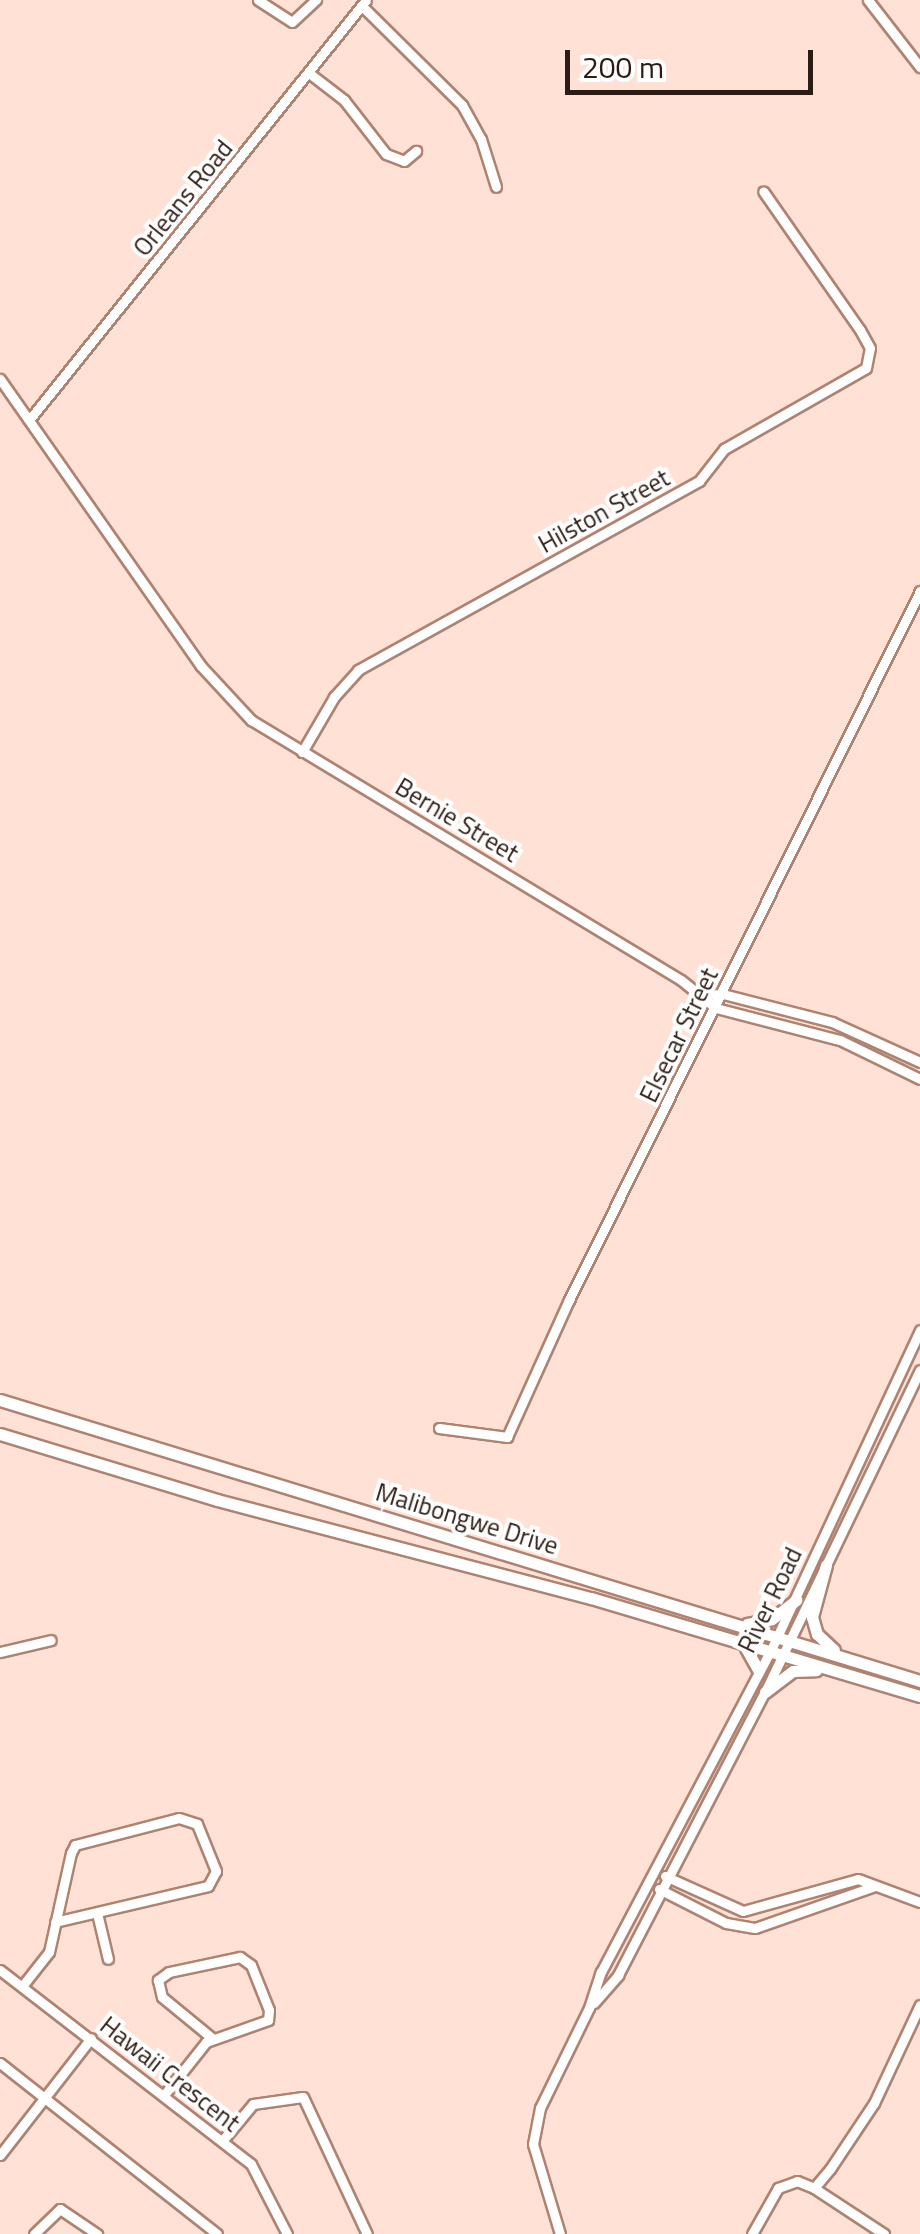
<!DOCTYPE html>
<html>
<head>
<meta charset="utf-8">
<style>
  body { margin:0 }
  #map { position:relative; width:920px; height:2234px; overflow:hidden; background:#ffe1d6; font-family:"Titillium Web",sans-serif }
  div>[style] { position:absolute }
  .roads { filter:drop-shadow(2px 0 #af8372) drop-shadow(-2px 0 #af8372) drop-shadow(0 2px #af8372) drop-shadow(0 -2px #af8372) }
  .minor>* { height:9px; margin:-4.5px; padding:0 4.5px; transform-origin:4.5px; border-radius:4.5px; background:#fff }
  .major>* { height:11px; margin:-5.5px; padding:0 5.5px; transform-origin:5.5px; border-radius:5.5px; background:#fff }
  span { translate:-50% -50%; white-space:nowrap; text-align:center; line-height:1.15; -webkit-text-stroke:8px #fff; paint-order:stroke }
  .street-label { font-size:25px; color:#2d1c15 }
  .scale { position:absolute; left:565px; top:50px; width:248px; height:45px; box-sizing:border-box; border:5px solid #2d1c15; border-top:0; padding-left:12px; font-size:30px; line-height:35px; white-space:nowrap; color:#2d1c15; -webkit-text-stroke:8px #fff; paint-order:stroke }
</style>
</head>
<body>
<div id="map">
  <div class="roads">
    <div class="minor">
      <i style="left:258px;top:0;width:40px;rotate:32.9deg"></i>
      <i style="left:292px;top:22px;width:33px;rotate:-43deg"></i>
      <i style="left:868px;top:0;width:85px;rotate:52.2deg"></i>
      <i style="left:362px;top:6px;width:141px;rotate:44.7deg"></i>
      <i style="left:462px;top:105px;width:39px;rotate:61deg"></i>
      <i style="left:481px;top:139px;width:50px;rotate:72.6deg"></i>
      <i style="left:309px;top:73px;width:44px;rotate:37.6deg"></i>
      <i style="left:344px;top:100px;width:68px;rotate:52.1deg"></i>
      <i style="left:386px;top:154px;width:19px;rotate:21deg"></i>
      <i style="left:404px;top:161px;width:16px;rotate:-40deg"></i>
      <i style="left:0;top:379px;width:350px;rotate:55deg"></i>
      <i style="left:201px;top:666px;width:74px;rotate:47.2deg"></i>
      <i style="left:251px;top:720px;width:502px;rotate:31.16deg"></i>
      <i style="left:681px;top:980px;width:45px;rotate:38.7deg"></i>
      <i style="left:716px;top:1008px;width:128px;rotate:14.5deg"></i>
      <i style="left:840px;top:1040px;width:89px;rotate:26deg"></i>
      <i style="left:29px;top:420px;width:538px;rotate:-51.26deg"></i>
      <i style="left:302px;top:752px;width:64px;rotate:-59.8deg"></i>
      <i style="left:334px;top:697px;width:36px;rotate:-48deg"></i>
      <i style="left:358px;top:670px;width:390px;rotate:-29deg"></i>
      <i style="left:699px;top:481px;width:41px;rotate:-52deg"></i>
      <i style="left:724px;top:449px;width:163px;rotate:-29.7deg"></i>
      <i style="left:866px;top:368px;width:20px;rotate:-79deg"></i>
      <i style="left:870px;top:348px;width:21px;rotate:-119deg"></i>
      <i style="left:860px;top:330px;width:169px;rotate:-124.9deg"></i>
      <i style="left:704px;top:995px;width:19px;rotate:-3deg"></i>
      <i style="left:723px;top:994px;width:113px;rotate:14.4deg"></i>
      <i style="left:832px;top:1022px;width:97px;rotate:24.4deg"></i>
      <i style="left:439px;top:1428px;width:69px;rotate:7.5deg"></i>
      <i style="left:507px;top:1437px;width:150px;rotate:-65.7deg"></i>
      <i style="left:569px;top:1300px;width:791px;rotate:-63.66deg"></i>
      <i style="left:0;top:1652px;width:52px;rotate:-13.2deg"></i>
      <i style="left:665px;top:1876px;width:85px;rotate:24.2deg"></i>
      <i style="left:743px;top:1911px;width:119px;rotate:-15.5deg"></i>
      <i style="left:858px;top:1879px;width:66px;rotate:20.4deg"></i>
      <i style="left:659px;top:1889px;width:75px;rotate:26.9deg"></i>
      <i style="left:726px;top:1923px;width:29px;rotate:10deg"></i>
      <i style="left:755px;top:1928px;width:127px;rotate:-19.3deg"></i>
      <i style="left:97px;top:1913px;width:47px;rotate:76.6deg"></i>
      <i style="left:0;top:1970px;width:317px;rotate:37.7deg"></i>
      <i style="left:251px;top:2164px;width:79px;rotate:62.8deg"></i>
      <i style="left:23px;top:1985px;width:42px;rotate:-51.8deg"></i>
      <i style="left:49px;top:1952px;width:101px;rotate:-77.5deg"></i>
      <i style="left:71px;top:1853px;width:9px;rotate:-63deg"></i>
      <i style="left:75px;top:1845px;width:107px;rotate:-14.6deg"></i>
      <i style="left:179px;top:1818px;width:19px;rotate:18deg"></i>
      <i style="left:197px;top:1824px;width:51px;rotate:68deg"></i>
      <i style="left:216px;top:1871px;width:17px;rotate:118deg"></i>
      <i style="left:208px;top:1886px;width:157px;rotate:166.8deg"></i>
      <i style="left:594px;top:2003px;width:37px;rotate:-49deg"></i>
      <i style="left:618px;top:1975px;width:319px;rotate:-62.6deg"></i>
      <i style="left:765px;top:1692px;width:357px;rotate:-64.3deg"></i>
      <i style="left:0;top:2063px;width:276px;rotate:38.2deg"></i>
      <i style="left:164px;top:2095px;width:68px;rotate:-51.6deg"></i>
      <i style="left:206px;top:2042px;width:66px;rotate:-19.5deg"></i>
      <i style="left:268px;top:2020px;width:10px;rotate:-84deg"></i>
      <i style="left:269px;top:2010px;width:48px;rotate:-111.8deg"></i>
      <i style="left:251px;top:1965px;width:14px;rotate:-144deg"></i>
      <i style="left:240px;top:1957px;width:73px;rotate:168.1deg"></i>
      <i style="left:169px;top:1972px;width:14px;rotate:144deg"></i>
      <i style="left:158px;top:1980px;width:17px;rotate:77deg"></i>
      <i style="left:162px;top:1997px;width:65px;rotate:39.4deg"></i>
      <i style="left:222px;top:2141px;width:48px;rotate:-50deg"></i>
      <i style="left:253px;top:2104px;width:50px;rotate:-8deg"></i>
      <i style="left:303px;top:2097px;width:151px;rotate:65deg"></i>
      <i style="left:0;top:2155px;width:148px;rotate:-52.1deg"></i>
      <i style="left:814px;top:2188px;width:84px;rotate:33.3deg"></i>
      <i style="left:34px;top:2234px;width:36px;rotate:-44deg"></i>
      <i style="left:60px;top:2209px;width:45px;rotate:34deg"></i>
      <i style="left:560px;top:2234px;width:94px;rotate:-106.7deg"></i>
      <i style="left:533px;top:2144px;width:37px;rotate:-79deg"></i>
      <i style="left:540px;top:2108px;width:111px;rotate:-63.9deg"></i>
      <i style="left:589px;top:2008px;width:38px;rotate:-72deg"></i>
      <i style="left:601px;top:1972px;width:362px;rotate:-62.2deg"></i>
      <i style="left:770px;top:1652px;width:355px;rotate:-65deg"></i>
      <i style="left:752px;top:2234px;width:53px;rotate:-60.5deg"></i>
      <i style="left:778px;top:2188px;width:20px;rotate:-20deg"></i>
      <i style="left:797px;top:2181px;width:18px;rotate:22deg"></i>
      <i style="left:814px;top:2188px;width:25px;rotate:-50deg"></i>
      <i style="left:830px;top:2169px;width:79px;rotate:-56.3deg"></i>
      <i style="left:874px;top:2103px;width:108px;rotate:-64.9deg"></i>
    </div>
    <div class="major">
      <i style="left:0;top:1400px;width:962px;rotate:16.98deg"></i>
      <i style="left:0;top:1434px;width:227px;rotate:16.9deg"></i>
      <i style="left:217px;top:1500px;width:387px;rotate:14.7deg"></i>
      <i style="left:591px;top:1598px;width:343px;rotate:16.6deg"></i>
      <i style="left:826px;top:1565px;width:54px;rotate:105.1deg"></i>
      <i style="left:812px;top:1617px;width:18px;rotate:74deg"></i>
      <i style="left:817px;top:1634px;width:23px;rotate:43deg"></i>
      <i style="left:747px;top:1624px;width:25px;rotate:-11deg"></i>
      <i style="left:772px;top:1619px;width:31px;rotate:-38deg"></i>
      <i style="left:746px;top:1648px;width:25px;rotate:61deg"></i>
      <i style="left:765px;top:1692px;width:35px;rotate:-37deg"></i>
      <i style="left:793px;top:1671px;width:23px;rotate:-2deg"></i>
    </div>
  </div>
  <div class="street-label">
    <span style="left:183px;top:198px;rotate:-51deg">Orleans Road</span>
    <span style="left:604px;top:511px;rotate:-29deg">Hilston Street</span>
    <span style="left:457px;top:820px;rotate:31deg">Bernie Street</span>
    <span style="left:679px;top:1035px;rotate:-64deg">Elsecar Street</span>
    <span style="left:467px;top:1519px;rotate:17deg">Malibongwe Drive</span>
    <span style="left:770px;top:1600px;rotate:-64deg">River Road</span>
    <span style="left:170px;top:2074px;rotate:38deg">Hawaii Crescent</span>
  </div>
  <div class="scale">200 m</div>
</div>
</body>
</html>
